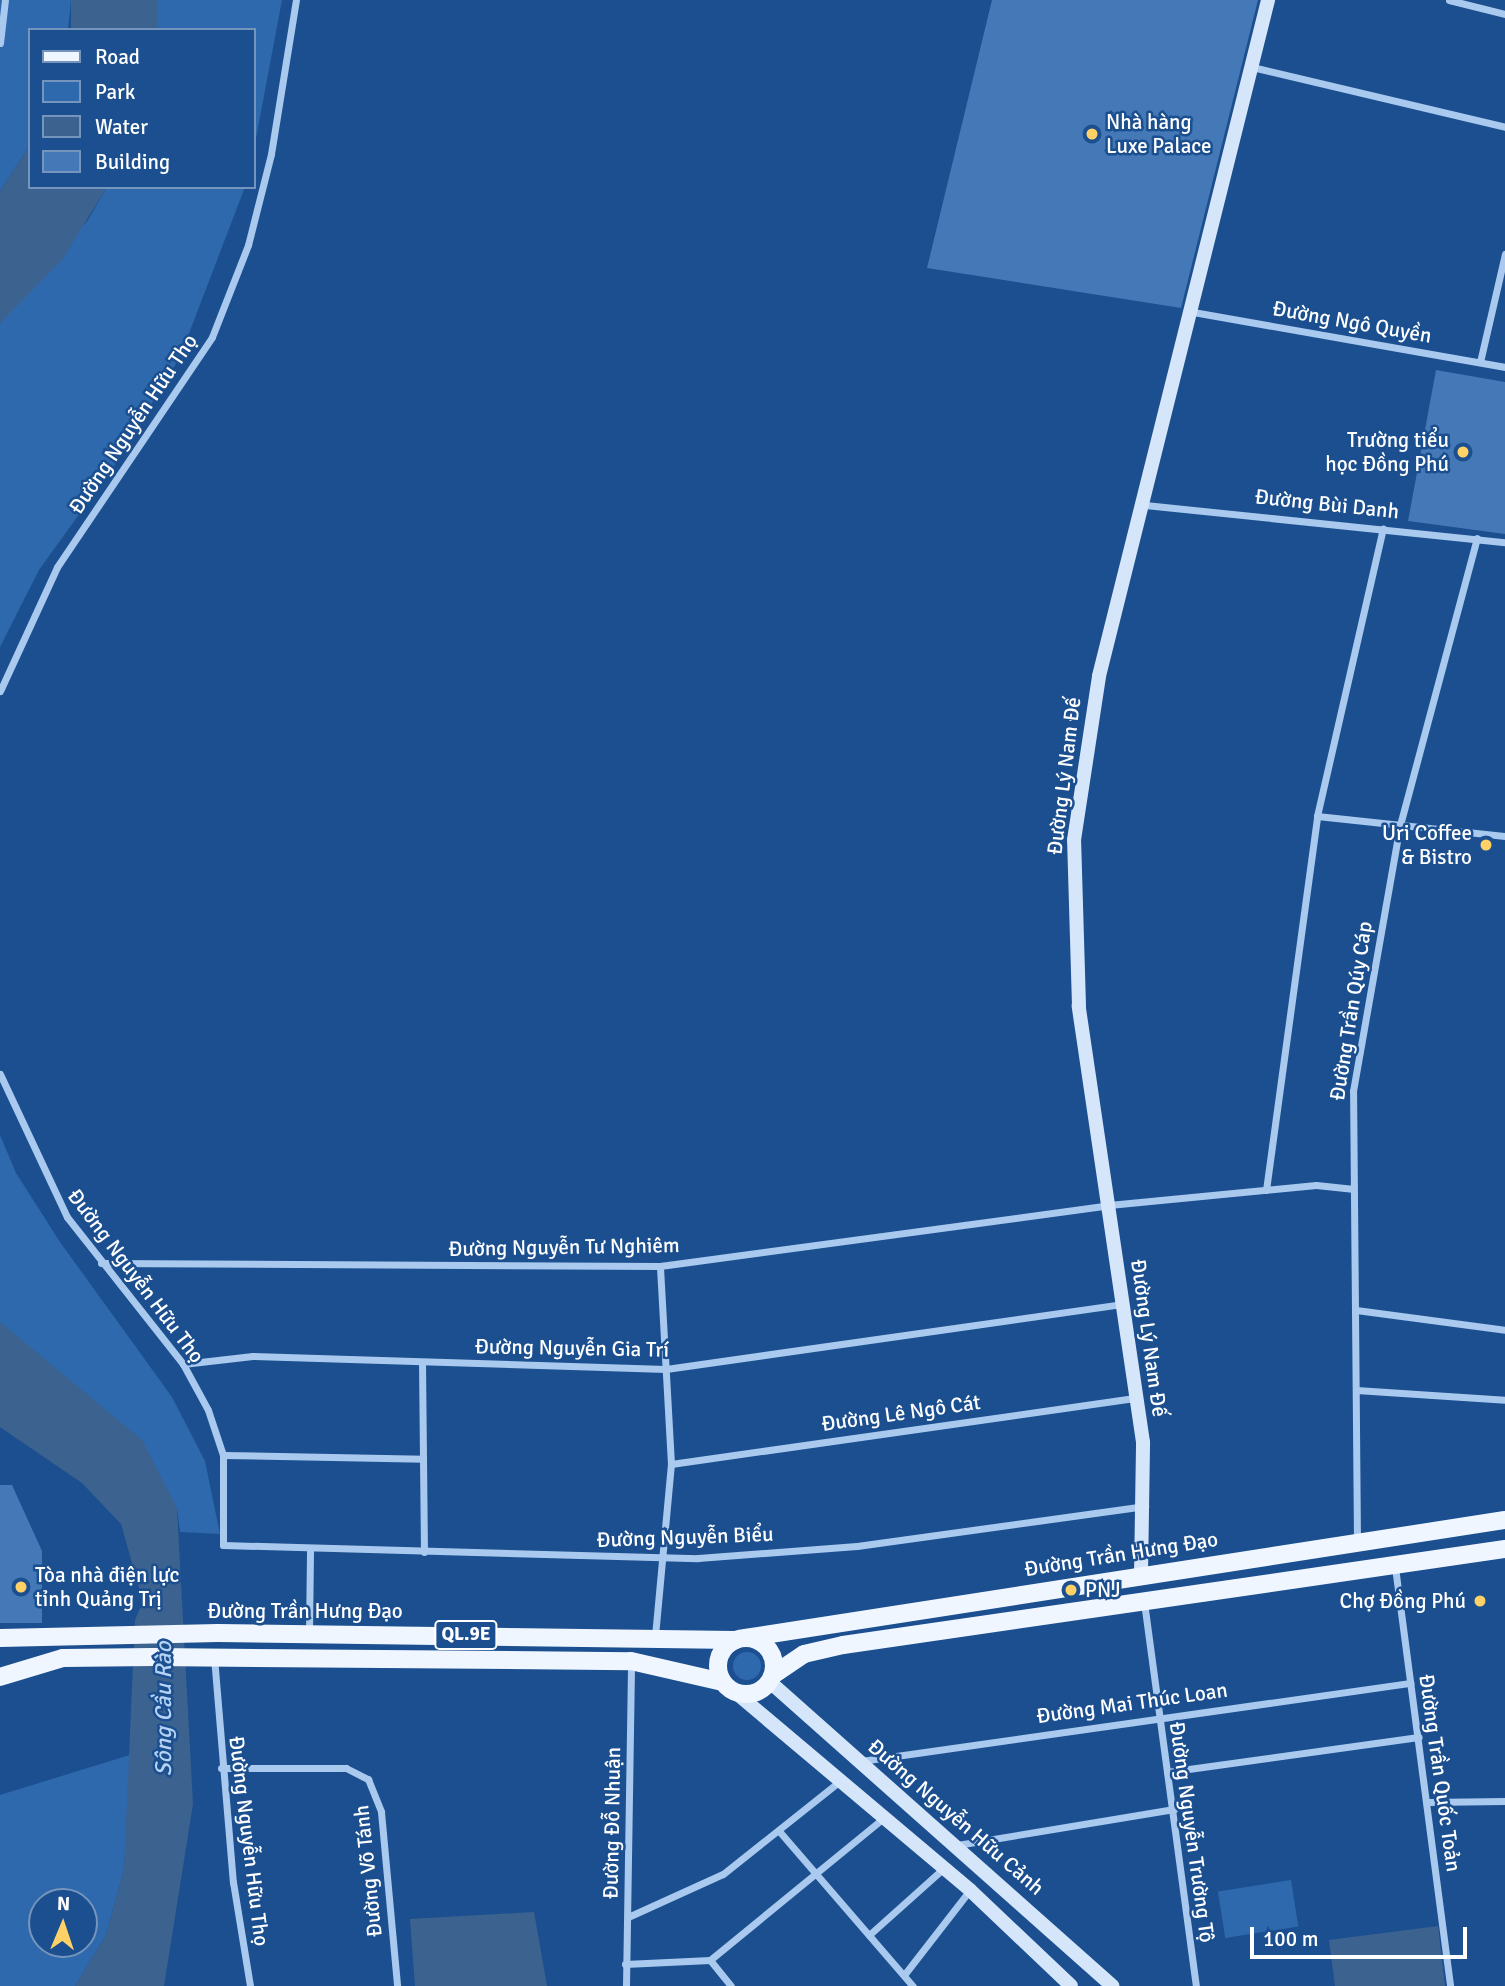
<!DOCTYPE html>
<html>
<head>
<meta charset="utf-8">
<style>
  body { margin:0 }
  #map { position:relative; width:1505px; height:1986px; overflow:hidden; background:#1b4f8f; font-family:Signika,sans-serif }
  div>[style] { position:absolute }
  .green>* { inset:0; background:#2e69ad; transform-origin:0 0 }
  .round { border-radius:50% }
  .water>* { inset:0; background:#3c6290; transform-origin:0 0 }
  .building>* { inset:0; background:#4478b7 }
  .street>* { height:7px; margin:-3.5px; padding:0 3.5px; transform-origin:3.5px; border-radius:3.5px; background:#a9c9ee }
  .secondary>* { height:14px; margin:-7px; padding:0 7px; transform-origin:7px; border-radius:7px; background:#d6e6fa }
  .primary>* { height:18px; margin:-9px; padding:0 9px; transform-origin:9px; border-radius:9px; background:#f0f6ff }
  .primary>.ring { margin:-9px; padding:0; box-sizing:content-box; background:none; border:18px solid #f0f6ff; border-radius:50% }
  .dots>* { width:19px; height:19px; translate:-50% -50%; box-sizing:border-box; border:4px solid #1b4f8f; border-radius:50% }
  span { translate:-50% -50%; white-space:nowrap; text-align:center; line-height:1.15; -webkit-text-stroke:5px #1b4f8f; paint-order:stroke }
  .shield-label span { padding:2px 5px; background:#1b4f8f; border:2px solid; border-radius:5px; -webkit-text-stroke-width:0 }
  .shield-label { font-size:19px; color:#fff; font-weight:700 }
  .poi-label { font-size:21px; color:#fff }
  .left { translate:0 -50%; text-align:left }
  .right { translate:-100% -50%; text-align:right }
  .street-label { font-size:21px; color:#fff }
  .water-label { font-size:23px; color:#b5d3f5; font-style:italic }
  .legend { position:absolute; left:28px; top:28px; width:228px; height:161px; box-sizing:border-box; background:#1b4f8f; border:2px solid #7695bc; margin:0; padding:9px 12px; list-style:none; font-size:21px; color:#fff }
  .legend li { display:flex; align-items:center; gap:14px; height:35px }
  .legend b { width:35px; border:2px solid #7695bc }
  .north { position:absolute; left:28px; top:1888px; width:70px; height:70px; box-sizing:border-box; background:#1b4f8f; border:2px solid #7695bc; border-radius:50%; rotate:2deg; font-size:19px; font-weight:700; line-height:28px; text-align:center; color:#fff }
  .north::after { content:''; display:block; margin:auto; width:24px; height:32px; background:#ffd166; clip-path:polygon(50% 0,100% 100%,50% 72%,0 100%) }
  .scale { position:absolute; left:1250px; top:1927px; width:217px; height:32px; box-sizing:border-box; border:4px solid #fff; border-top:0; padding-left:9px; font-size:21px; line-height:24px; white-space:nowrap; color:#fff; -webkit-text-stroke:5px #1b4f8f; paint-order:stroke }
</style>
</head>
<body>
<div id="map">
  <div class="green">
    <i style="clip-path:polygon(0 0,71px 0,68px 30px,30px 30px,30px 145px,0 191px)"></i>
    <i style="clip-path:polygon(157px 0,282px 0,254px 149px,254px 30px,153px 30px)"></i>
    <i style="clip-path:polygon(107px 187px,245px 187px,180px 357px,114px 466px,39px 570px,0 647px,0 323px,88px 220px)"></i>
    <i style="clip-path:polygon(0 1135px,16px 1173px,60px 1242px,172px 1397px,205px 1461px,220px 1534px,180px 1532px,177px 1508px,0 1322px)"></i>
    <i class="round" style="left:733px;top:1652px;width:28px;height:28px"></i>
    <i style="clip-path:polygon(evenodd,133px 1754px,124px 1869px,106px 1935px,75px 1986px,0 1986px,0 1795px,133px 1754px,42px 1902px,84px 1902px,84px 1944px,42px 1944px,42px 1902px)"></i>
    <i style="left:1291px;top:1880px;width:47px;height:74px;rotate:81deg"></i>
  </div>
  <div class="water">
    <i style="left:71px;top:0;width:86px;height:30px"></i>
    <i style="clip-path:polygon(30px 145px,30px 187px,107px 187px,62px 260px,0 323px,0 191px)"></i>
    <i style="clip-path:polygon(0 1322px,142px 1440px,177px 1508px,193px 1804px,164px 1986px,75px 1986px,106px 1935px,124px 1869px,135px 1620px,143px 1602px,121px 1524px,82px 1483px,0 1427px)"></i>
    <i style="clip-path:polygon(534px 1912px,547px 1986px,415px 1986px,410px 1919px)"></i>
    <i style="clip-path:polygon(1438px 1926px,1445px 1986px,1335px 1986px,1329px 1940px)"></i>
  </div>
  <div class="building">
    <i style="clip-path:polygon(992px 0,1258px 0,1181px 308px,927px 268px)"></i>
    <i style="clip-path:polygon(1436px 370px,1505px 382px,1505px 534px,1408px 521px)"></i>
    <i style="clip-path:polygon(0 1485px,12px 1485px,42px 1551px,42px 1623px,0 1623px)"></i>
  </div>
  <div class="street">
    <i style="left:1449px;top:0;width:58px;rotate:14deg"></i>
    <i style="left:0;top:43px;width:43px;rotate:-83.4deg"></i>
    <i style="left:1252px;top:67px;width:260px;rotate:13.3deg"></i>
    <i style="left:1193px;top:312px;width:317px;rotate:10deg"></i>
    <i style="left:1480px;top:362px;width:111px;rotate:-77deg"></i>
    <i style="left:1145px;top:505px;width:362px;rotate:5.9deg"></i>
    <i style="left:0;top:691px;width:136px;rotate:-65.3deg"></i>
    <i style="left:57px;top:567px;width:277px;rotate:-56deg"></i>
    <i style="left:212px;top:337px;width:99px;rotate:-68.6deg"></i>
    <i style="left:248px;top:245px;width:94px;rotate:-75.8deg"></i>
    <i style="left:271px;top:154px;width:156px;rotate:-80.8deg"></i>
    <i style="left:1317px;top:816px;width:189px;rotate:6.1deg"></i>
    <i style="left:0;top:1074px;width:158px;rotate:64.9deg"></i>
    <i style="left:67px;top:1217px;width:187px;rotate:51.7deg"></i>
    <i style="left:183px;top:1364px;width:52px;rotate:61.5deg"></i>
    <i style="left:208px;top:1410px;width:47px;rotate:71.6deg"></i>
    <i style="left:223px;top:1455px;width:90px;rotate:90deg"></i>
    <i style="left:223px;top:1545px;width:475px;rotate:1.6deg"></i>
    <i style="left:698px;top:1558px;width:159px;rotate:-4.3deg"></i>
    <i style="left:857px;top:1546px;width:291px;rotate:-7.9deg"></i>
    <i style="left:1266px;top:1190px;width:377px;rotate:-82.2deg"></i>
    <i style="left:1317px;top:816px;width:295px;rotate:-77.1deg"></i>
    <i style="left:101px;top:1263px;width:559px;rotate:0.31deg"></i>
    <i style="left:660px;top:1266px;width:453px;rotate:-7.7deg"></i>
    <i style="left:1109px;top:1205px;width:208px;rotate:-5.5deg"></i>
    <i style="left:1316px;top:1185px;width:36px;rotate:6deg"></i>
    <i style="left:1356px;top:1310px;width:150px;rotate:7.6deg"></i>
    <i style="left:422px;top:1362px;width:190px;rotate:89.4deg"></i>
    <i style="left:183px;top:1364px;width:70px;rotate:-6.5deg"></i>
    <i style="left:253px;top:1356px;width:413px;rotate:1.8deg"></i>
    <i style="left:666px;top:1369px;width:462px;rotate:-8.1deg"></i>
    <i style="left:1356px;top:1390px;width:149px;rotate:3.8deg"></i>
    <i style="left:223px;top:1455px;width:200px;rotate:1.1deg"></i>
    <i style="left:671px;top:1464px;width:470px;rotate:-8.1deg"></i>
    <i style="left:1357px;top:1541px;width:450px;rotate:-90.5deg"></i>
    <i style="left:1353px;top:1091px;width:270px;rotate:-80deg"></i>
    <i style="left:1400px;top:825px;width:297px;rotate:-75deg"></i>
    <i style="left:1395px;top:1567px;width:423px;rotate:82.5deg"></i>
    <i style="left:1144px;top:1602px;width:388px;rotate:82.3deg"></i>
    <i style="left:309px;top:1634px;width:86px;rotate:-89.3deg"></i>
    <i style="left:655px;top:1636px;width:173px;rotate:-84.7deg"></i>
    <i style="left:671px;top:1464px;width:198px;rotate:-93.2deg"></i>
    <i style="left:214px;top:1657px;width:226px;rotate:85.2deg"></i>
    <i style="left:233px;top:1882px;width:105px;rotate:80.7deg"></i>
    <i style="left:861px;top:1761px;width:555px;rotate:-8.09deg"></i>
    <i style="left:221px;top:1768px;width:125px"></i>
    <i style="left:346px;top:1768px;width:25px;rotate:27deg"></i>
    <i style="left:368px;top:1779px;width:35px;rotate:68deg"></i>
    <i style="left:381px;top:1812px;width:175px;rotate:84.7deg"></i>
    <i style="left:1167px;top:1772px;width:254px;rotate:-7.9deg"></i>
    <i style="left:1429px;top:1802px;width:76px;rotate:-0.8deg"></i>
    <i style="left:779px;top:1831px;width:205px;rotate:49.2deg"></i>
    <i style="left:957px;top:1845px;width:220px;rotate:-9.4deg"></i>
    <i style="left:628px;top:1917px;width:104px;rotate:-24.4deg"></i>
    <i style="left:723px;top:1874px;width:151px;rotate:-38.5deg"></i>
    <i style="left:869px;top:1935px;width:101px;rotate:-41.8deg"></i>
    <i style="left:710px;top:1960px;width:226px;rotate:-39.3deg"></i>
    <i style="left:710px;top:1960px;width:33px;rotate:51deg"></i>
    <i style="left:625px;top:1964px;width:85px;rotate:-2.7deg"></i>
    <i style="left:904px;top:1975px;width:108px;rotate:-52.2deg"></i>
    <i style="left:626px;top:1986px;width:324px;rotate:-89.1deg"></i>
  </div>
  <div class="secondary">
    <i style="left:1141px;top:1574px;width:132px;rotate:-89.1deg"></i>
    <i style="left:1143px;top:1442px;width:441px;rotate:-98.4deg"></i>
    <i style="left:1079px;top:1006px;width:166px;rotate:-91.7deg"></i>
    <i style="left:1074px;top:840px;width:166px;rotate:-81.3deg"></i>
    <i style="left:1099px;top:676px;width:697px;rotate:-75.96deg"></i>
    <i style="left:770px;top:1682px;width:458px;rotate:41.6deg"></i>
    <i style="left:735px;top:1692px;width:307px;rotate:40.1deg"></i>
    <i style="left:970px;top:1890px;width:139px;rotate:43.5deg"></i>
  </div>
  <div class="primary">
    <i class="ring" style="left:718px;top:1638px;width:38px;height:38px"></i>
    <i style="left:0;top:1638px;width:218px;rotate:-1.3deg"></i>
    <i style="left:218px;top:1633px;width:517px;rotate:0.78deg"></i>
    <i style="left:745px;top:1638px;width:769px;rotate:-8.83deg"></i>
    <i style="left:773px;top:1675px;width:37px;rotate:-34deg"></i>
    <i style="left:804px;top:1654px;width:40px;rotate:-13deg"></i>
    <i style="left:843px;top:1645px;width:669px;rotate:-8.25deg"></i>
    <i style="left:0;top:1677px;width:66px;rotate:-16.8deg"></i>
    <i style="left:63px;top:1658px;width:90px;rotate:-0.6deg"></i>
    <i style="left:153px;top:1657px;width:478px;rotate:0.5deg"></i>
    <i style="left:631px;top:1661px;width:94px;rotate:12.9deg"></i>
  </div>
  <div class="dots">
    <i style="left:1092px;top:134px;background:#ffd166"></i>
    <i style="left:1463px;top:452px;background:#ffd166"></i>
    <i style="left:1486px;top:845px;background:#ffd166"></i>
    <i style="left:21px;top:1587px;background:#ffd166"></i>
    <i style="left:1071px;top:1590px;background:#ffd166"></i>
    <i style="left:1480px;top:1601px;background:#ffd166"></i>
  </div>
  <div class="shield-label">
    <span style="left:466px;top:1635px">QL.9E</span>
  </div>
  <div class="poi-label">
    <span class="left" style="left:1106px;top:134px">Nhà hàng<br>Luxe Palace</span>
    <span class="right" style="left:1449px;top:452px">Trường tiểu<br>học Đồng Phú</span>
    <span class="right" style="left:1472px;top:845px">Uri Coffee<br>&amp; Bistro</span>
    <span class="left" style="left:35px;top:1587px">Tòa nhà điện lực<br>tỉnh Quảng Trị</span>
    <span class="left" style="left:1085px;top:1590px">PNJ</span>
    <span class="right" style="left:1466px;top:1601px">Chợ Đồng Phú</span>
  </div>
  <div class="street-label">
    <span style="left:1352px;top:322px;rotate:10deg">Đường Ngô Quyền</span>
    <span style="left:133px;top:424px;rotate:-56deg">Đường Nguyễn Hữu Thọ</span>
    <span style="left:1327px;top:504px;rotate:6deg">Đường Bùi Danh</span>
    <span style="left:1064px;top:776px;rotate:-83deg">Đường Lý Nam Đế</span>
    <span style="left:1351px;top:1011px;rotate:-81deg">Đường Trần Qúy Cáp</span>
    <span style="left:564px;top:1247px;rotate:-1deg">Đường Nguyễn Tư Nghiêm</span>
    <span style="left:136px;top:1276px;rotate:53deg">Đường Nguyễn Hữu Thọ</span>
    <span style="left:1149px;top:1338px;rotate:82deg">Đường Lý Nam Đế</span>
    <span style="left:572px;top:1348px;rotate:1deg">Đường Nguyễn Gia Trí</span>
    <span style="left:901px;top:1413px;rotate:-8deg">Đường Lê Ngô Cát</span>
    <span style="left:685px;top:1537px;rotate:-2deg">Đường Nguyễn Biểu</span>
    <span style="left:1121px;top:1554px;rotate:-9deg">Đường Trần Hưng Đạo</span>
    <span style="left:305px;top:1611px">Đường Trần Hưng Đạo</span>
    <span style="left:1132px;top:1703px;rotate:-8deg">Đường Mai Thúc Loan</span>
    <span style="left:1440px;top:1773px;rotate:82deg">Đường Trần Quốc Toản</span>
    <span style="left:956px;top:1817px;rotate:41deg">Đường Nguyễn Hữu Cảnh</span>
    <span style="left:612px;top:1823px;rotate:-89deg">Đường Đỗ Nhuận</span>
    <span style="left:1192px;top:1832px;rotate:82deg">Đường Nguyễn Trường Tộ</span>
    <span style="left:249px;top:1841px;rotate:83deg">Đường Nguyễn Hữu Thọ</span>
    <span style="left:368px;top:1871px;rotate:-96deg">Đường Võ Tánh</span>
  </div>
  <div class="water-label">
    <span style="left:164px;top:1709px;rotate:-90deg">Sông Cầu Rào</span>
  </div>
  <ul class="legend">
  <li><b style="height:9px;background:#f0f6ff"></b>Road</li>
  <li><b style="height:19px;background:#2e69ad"></b>Park</li>
  <li><b style="height:19px;background:#3c6290"></b>Water</li>
  <li><b style="height:19px;background:#4478b7"></b>Building</li>
  </ul>
  <div class="north">N</div>
  <div class="scale">100 m</div>
</div>
</body>
</html>
